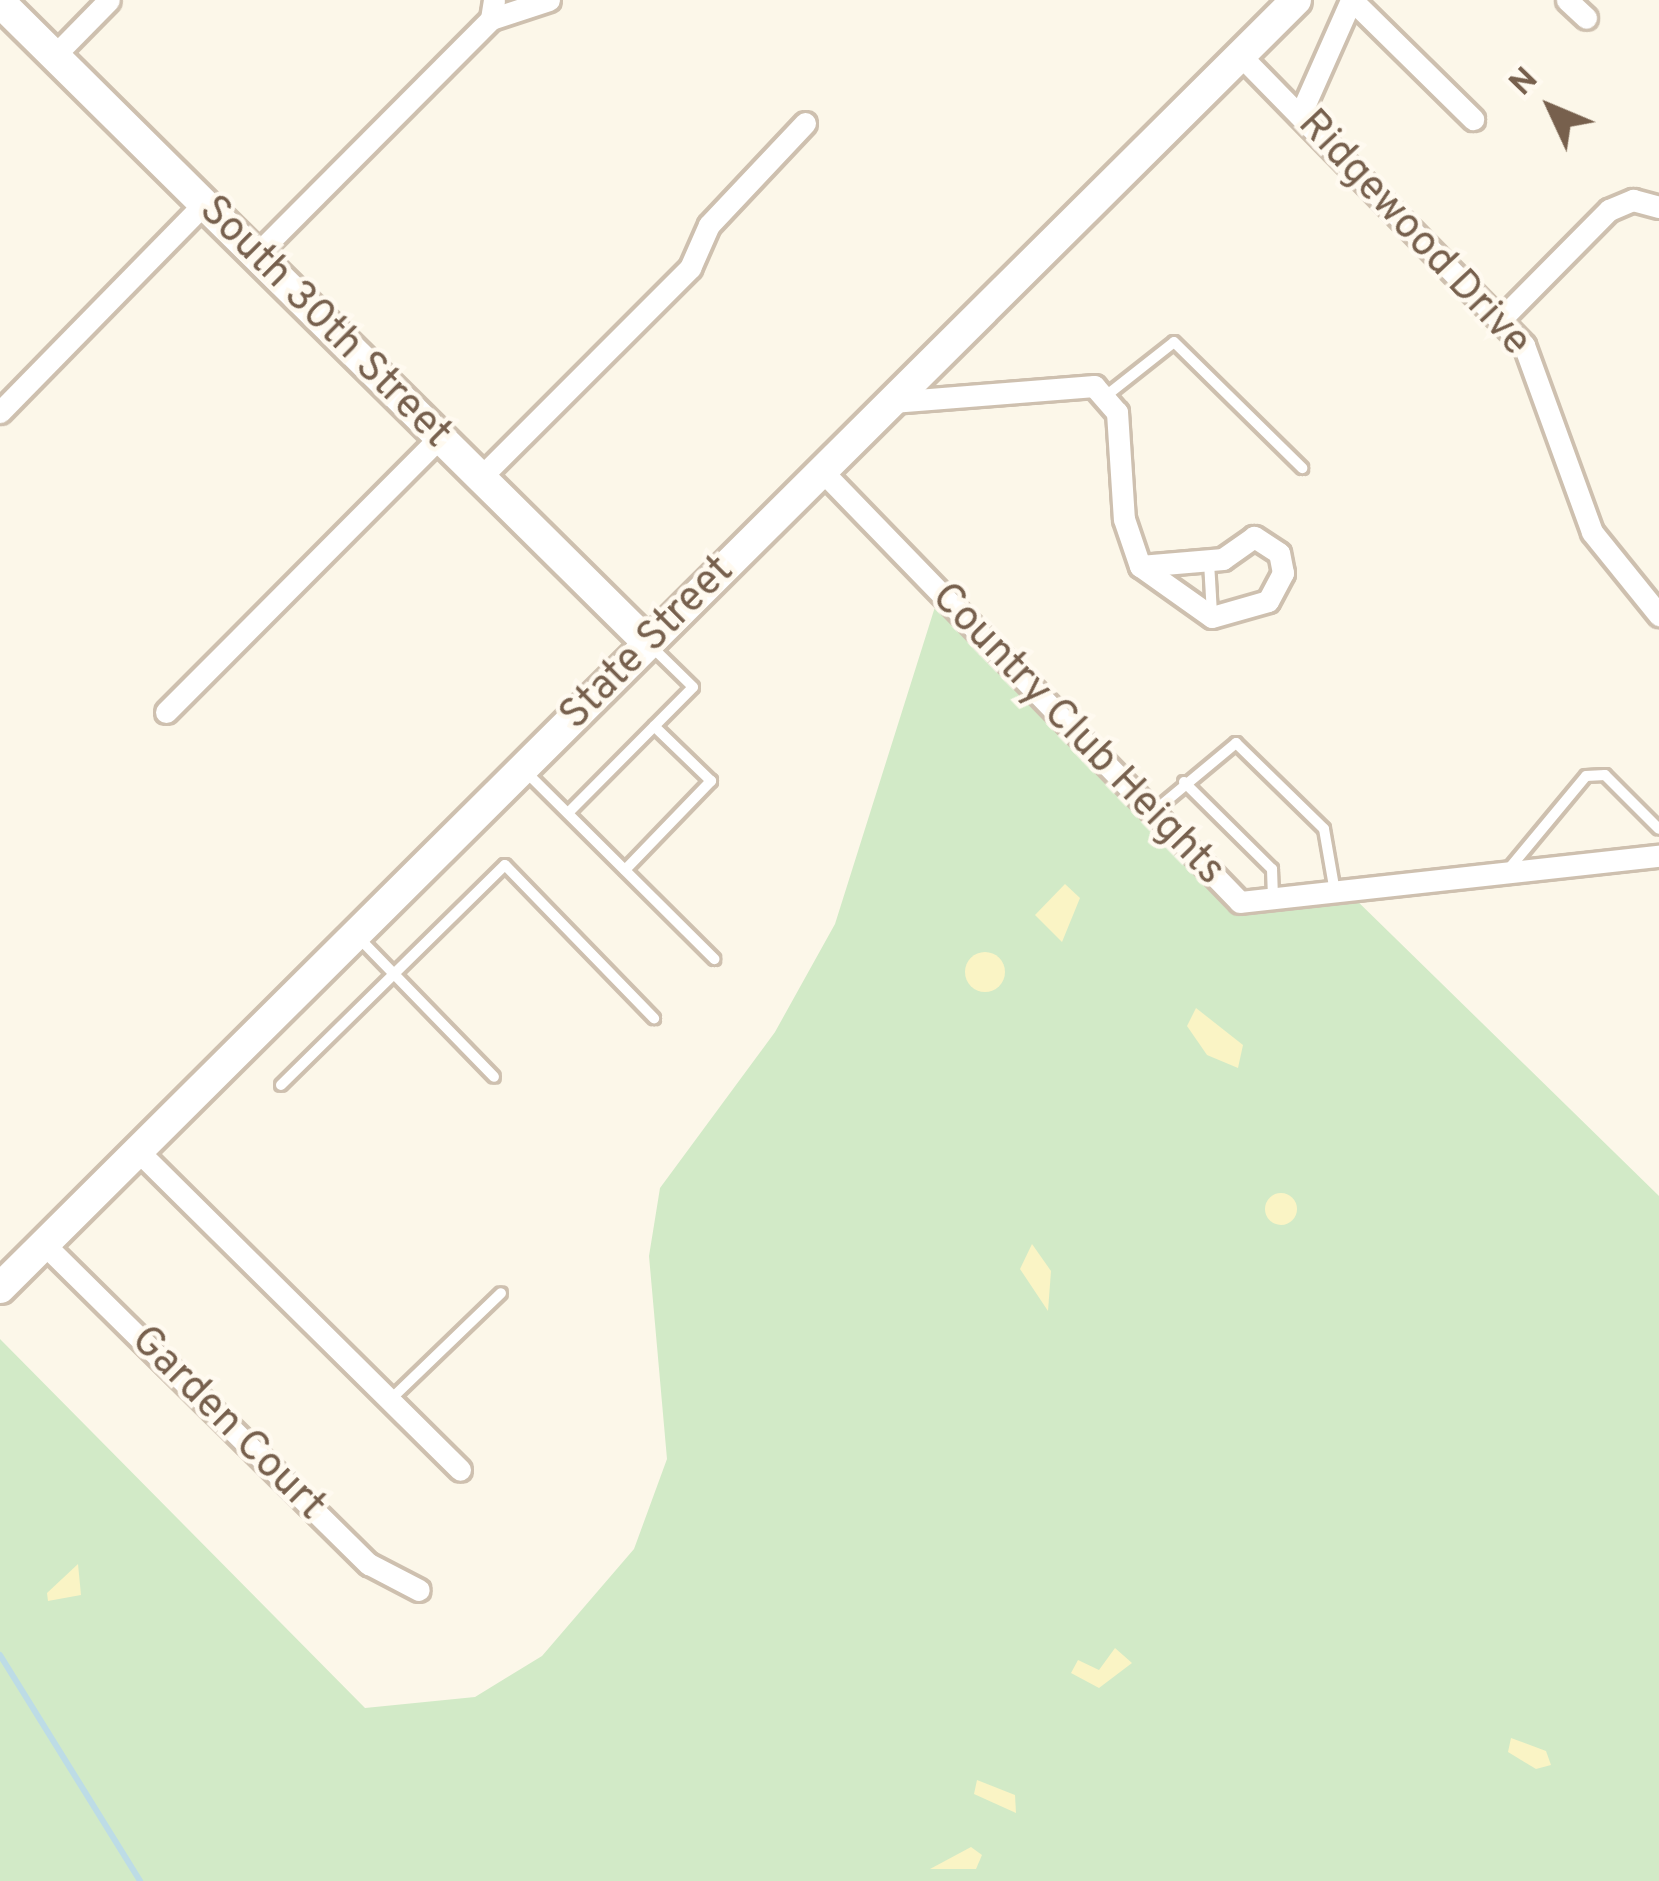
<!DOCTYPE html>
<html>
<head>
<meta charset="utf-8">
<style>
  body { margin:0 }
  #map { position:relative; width:1659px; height:1881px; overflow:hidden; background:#fcf7e9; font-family:Overpass,sans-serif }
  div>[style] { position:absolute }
  .green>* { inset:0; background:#d2eac7 }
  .sand>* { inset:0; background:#faf4c5 }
  .round { border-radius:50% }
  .stream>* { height:6px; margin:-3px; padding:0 3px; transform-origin:3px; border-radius:3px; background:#bddce6 }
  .roads { filter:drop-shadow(3px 0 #cec0af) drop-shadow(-3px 0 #cec0af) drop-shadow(0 3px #cec0af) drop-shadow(0 -3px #cec0af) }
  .lane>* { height:10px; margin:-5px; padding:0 5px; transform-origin:5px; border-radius:5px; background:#fff }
  .street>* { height:21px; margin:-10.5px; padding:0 10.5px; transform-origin:10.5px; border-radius:10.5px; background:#fff }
  .secondary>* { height:30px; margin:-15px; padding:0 15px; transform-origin:15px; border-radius:15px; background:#fff }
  span { translate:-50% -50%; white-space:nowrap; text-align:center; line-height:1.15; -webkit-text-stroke:9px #fffaf0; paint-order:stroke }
  .street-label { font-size:42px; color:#77604d }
  .north { position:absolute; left:1491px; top:48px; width:120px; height:120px; -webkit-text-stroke:9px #fffaf0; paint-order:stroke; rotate:314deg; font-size:33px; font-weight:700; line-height:48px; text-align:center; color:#77604d }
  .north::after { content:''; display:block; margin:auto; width:42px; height:54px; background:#77604d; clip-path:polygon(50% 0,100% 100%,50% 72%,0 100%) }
</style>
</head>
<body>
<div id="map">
  <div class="green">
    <i style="clip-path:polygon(940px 591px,1231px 896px,1349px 893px,1659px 1196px,1659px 1881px,0 1881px,0 1339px,365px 1708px,475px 1697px,542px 1656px,634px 1549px,667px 1459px,649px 1256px,660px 1188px,775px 1032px,835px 924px)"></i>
  </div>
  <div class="sand">
    <i style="clip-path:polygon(1065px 884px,1080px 898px,1062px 942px,1035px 915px)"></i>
    <i class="round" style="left:965px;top:952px;width:40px;height:40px"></i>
    <i style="clip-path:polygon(1196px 1008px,1243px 1045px,1238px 1068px,1207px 1055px,1187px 1026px)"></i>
    <i class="round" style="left:1265px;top:1193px;width:32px;height:32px"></i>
    <i style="clip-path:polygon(1032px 1244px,1051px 1271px,1048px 1311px,1020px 1269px)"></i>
    <i style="clip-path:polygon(78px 1564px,81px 1595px,48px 1601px,47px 1593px)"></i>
    <i style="clip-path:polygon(1115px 1648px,1132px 1663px,1099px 1688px,1071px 1673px,1078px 1660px,1099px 1670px)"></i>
    <i style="clip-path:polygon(1511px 1738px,1546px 1751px,1551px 1765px,1536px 1769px,1508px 1752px)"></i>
    <i style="clip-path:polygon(977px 1780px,1015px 1795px,1016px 1813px,974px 1794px)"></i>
    <i style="clip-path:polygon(971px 1847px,982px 1855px,976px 1869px,930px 1869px)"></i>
  </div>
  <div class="stream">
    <i style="left:0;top:1655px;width:266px;rotate:58.2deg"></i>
  </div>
  <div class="roads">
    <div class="lane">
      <i style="left:1107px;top:395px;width:85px;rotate:-38.3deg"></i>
      <i style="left:1174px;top:342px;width:180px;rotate:44.5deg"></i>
      <i style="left:1209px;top:562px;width:52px;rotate:86.7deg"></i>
      <i style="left:525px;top:771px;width:267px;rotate:44.8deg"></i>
      <i style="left:1184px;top:782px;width:124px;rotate:44.7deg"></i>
      <i style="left:1272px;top:869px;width:28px;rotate:88deg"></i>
      <i style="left:1153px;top:812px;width:108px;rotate:-39.7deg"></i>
      <i style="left:1236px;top:743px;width:123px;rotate:44.3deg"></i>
      <i style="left:1324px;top:829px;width:64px;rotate:80.1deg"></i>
      <i style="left:568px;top:813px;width:177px;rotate:-45.2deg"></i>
      <i style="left:693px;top:687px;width:59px;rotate:-135.7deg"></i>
      <i style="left:625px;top:870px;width:124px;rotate:-46deg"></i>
      <i style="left:711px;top:781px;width:79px;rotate:-136deg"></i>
      <i style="left:1508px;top:870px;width:122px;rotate:-50.3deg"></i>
      <i style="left:1586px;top:776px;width:19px;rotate:-3deg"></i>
      <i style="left:1605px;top:775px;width:76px;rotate:45deg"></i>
      <i style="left:358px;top:937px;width:195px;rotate:45.8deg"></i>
      <i style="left:281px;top:1085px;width:314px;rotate:-44.5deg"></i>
      <i style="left:505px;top:865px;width:214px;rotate:45.8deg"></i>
      <i style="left:390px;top:1400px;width:154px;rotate:-43.9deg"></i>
    </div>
    <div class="street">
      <i style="left:494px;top:0;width:19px;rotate:99deg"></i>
      <i style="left:491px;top:19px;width:61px;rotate:-18.1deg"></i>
      <i style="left:1352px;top:0;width:170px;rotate:44.5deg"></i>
      <i style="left:1567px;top:0;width:26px;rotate:43deg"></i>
      <i style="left:1240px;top:55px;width:406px;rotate:45.6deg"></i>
      <i style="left:1524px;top:345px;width:199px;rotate:70deg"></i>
      <i style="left:1592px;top:532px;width:107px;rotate:51.1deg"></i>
      <i style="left:54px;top:56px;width:78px;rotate:-45.5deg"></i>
      <i style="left:1301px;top:113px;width:124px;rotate:-66.1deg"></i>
      <i style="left:256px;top:255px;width:333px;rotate:-45.1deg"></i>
      <i style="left:1503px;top:317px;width:151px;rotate:-45.3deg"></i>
      <i style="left:1609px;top:210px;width:26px;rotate:-23deg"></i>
      <i style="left:1633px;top:200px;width:27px;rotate:15deg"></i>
      <i style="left:892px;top:402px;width:203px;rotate:-4.5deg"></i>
      <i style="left:1094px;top:386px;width:35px;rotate:49deg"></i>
      <i style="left:1117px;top:412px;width:107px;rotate:86.3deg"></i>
      <i style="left:1124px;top:519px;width:50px;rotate:71.2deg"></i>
      <i style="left:1140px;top:566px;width:88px;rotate:35.3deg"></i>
      <i style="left:1212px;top:617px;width:58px;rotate:-15.9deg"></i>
      <i style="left:1268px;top:601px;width:32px;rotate:-62deg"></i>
      <i style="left:1283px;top:573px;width:20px;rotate:-101deg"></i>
      <i style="left:1279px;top:553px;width:30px;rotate:-147deg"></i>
      <i style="left:1254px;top:537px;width:38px;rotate:145deg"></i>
      <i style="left:1223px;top:559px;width:83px;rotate:175.2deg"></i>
      <i style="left:0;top:412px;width:291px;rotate:-45.6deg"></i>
      <i style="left:822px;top:471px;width:600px;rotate:45.88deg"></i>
      <i style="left:1240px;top:902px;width:422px;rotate:-6.3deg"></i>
      <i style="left:481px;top:477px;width:296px;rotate:-45deg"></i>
      <i style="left:690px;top:268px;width:47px;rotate:-66.2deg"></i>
      <i style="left:709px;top:225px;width:140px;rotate:-46.7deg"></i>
      <i style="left:166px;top:712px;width:388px;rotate:-45.1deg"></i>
      <i style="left:138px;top:1151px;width:453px;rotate:44.7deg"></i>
      <i style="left:44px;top:1244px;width:456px;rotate:44.6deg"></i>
      <i style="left:369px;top:1564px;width:56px;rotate:27.5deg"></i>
    </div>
    <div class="secondary">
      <i style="left:0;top:2px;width:911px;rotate:44.69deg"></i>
      <i style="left:0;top:1288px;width:1827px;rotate:-44.82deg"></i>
    </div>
  </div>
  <div class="street-label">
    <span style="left:1413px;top:234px;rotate:47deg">Ridgewood Drive</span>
    <span style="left:324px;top:323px;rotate:45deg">South 30th Street</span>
    <span style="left:648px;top:644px;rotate:-45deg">State Street</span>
    <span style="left:1077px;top:735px;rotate:46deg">Country Club Heights</span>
    <span style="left:227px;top:1424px;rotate:45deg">Garden Court</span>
  </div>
  <div class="north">N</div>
</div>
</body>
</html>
